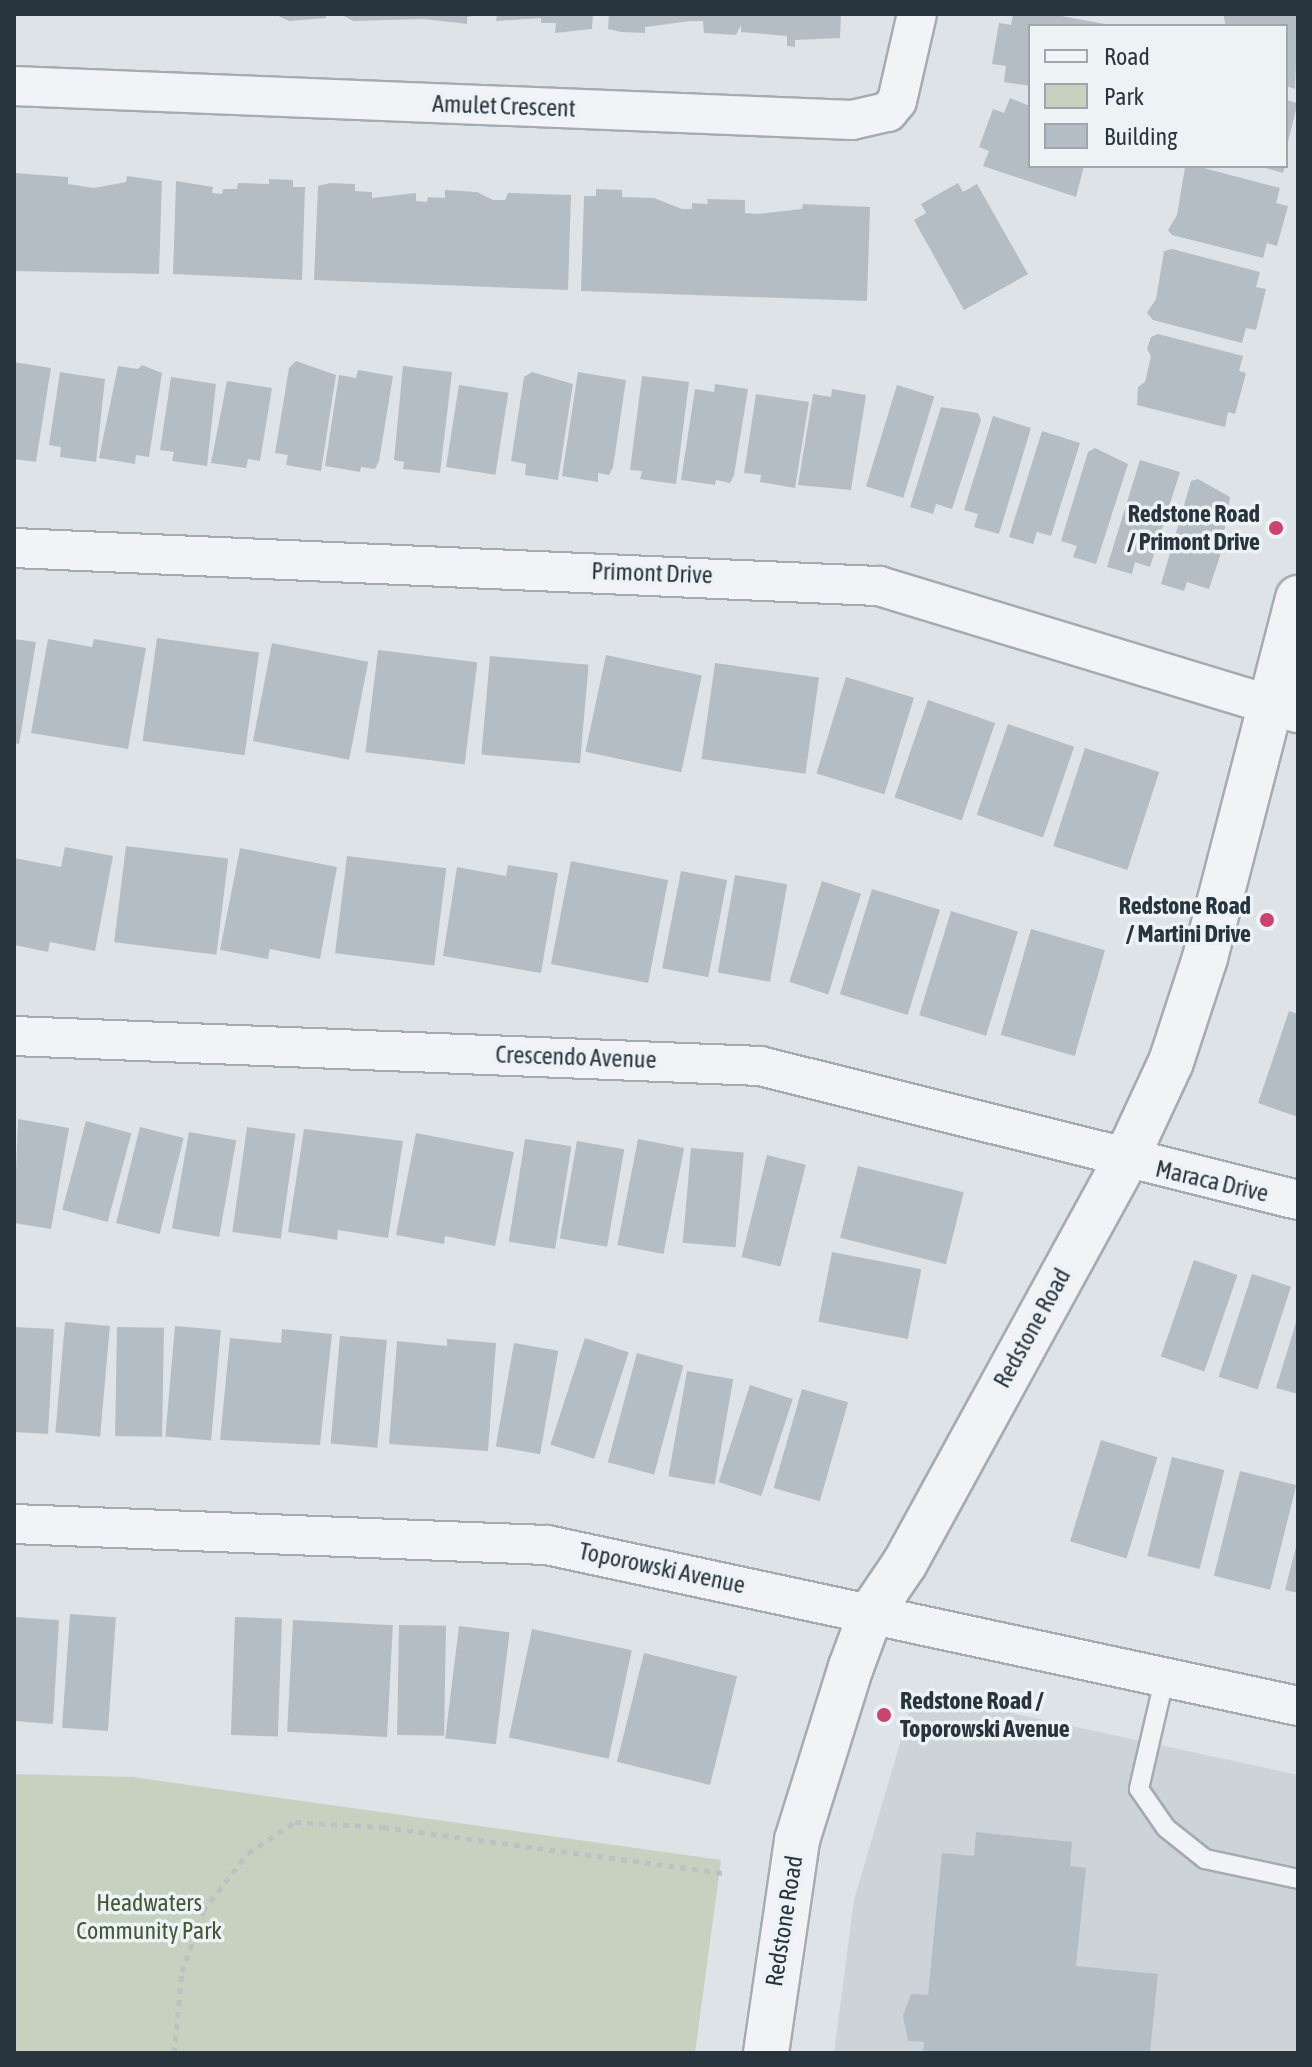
<!DOCTYPE html>
<html>
<head>
<meta charset="utf-8">
<style>
  body { margin:0 }
  #map { position:relative; width:1312px; height:2067px; overflow:hidden; background:#dee3e7; font-family:"Asap Condensed",sans-serif }
  div>[style] { position:absolute }
  .built>* { inset:0; background:#ccd3d9 }
  .green>* { inset:0; background:#c7d1bf }
  .building>* { inset:0; background:#b5bdc4; transform-origin:0 0 }
  .path>* { height:5px; margin-top:-2.5px; transform-origin:0; background:repeating-linear-gradient(90deg,#bdc1c6 0 6px,transparent 0 12px) }
  .roads { filter:drop-shadow(2px 0 #a4abb1) drop-shadow(-2px 0 #a4abb1) drop-shadow(0 2px #a4abb1) drop-shadow(0 -2px #a4abb1) }
  .service>* { height:18px; margin:-9px; padding:0 9px; transform-origin:9px; border-radius:9px; background:#f1f3f6 }
  .minor>* { height:38px; margin:-19px; padding:0 19px; transform-origin:19px; border-radius:19px; background:#f1f3f6 }
  .tertiary>* { height:44px; margin:-22px; padding:0 22px; transform-origin:22px; border-radius:22px; background:#f1f3f6 }
  .dots>* { width:22px; height:22px; translate:-50% -50%; box-sizing:border-box; border:4px solid #edf2f5; border-radius:50% }
  span { translate:-50% -50%; white-space:nowrap; text-align:center; line-height:1.15; -webkit-text-stroke:7px #edf2f5; paint-order:stroke }
  .street-label { font-size:24px; color:#28343e }
  .poi-label { font-size:24px; color:#28343e; font-weight:700 }
  .right { translate:-100% -50%; text-align:right }
  .left { translate:0 -50%; text-align:left }
  .park-label { font-size:24px; color:#425935 }
  .frame { position:absolute; inset:0; border:16px solid #28343e; pointer-events:none }
  .legend { position:absolute; left:1028px; top:24px; width:260px; height:144px; box-sizing:border-box; background:#edf2f5; border:2px solid #9ea6ac; margin:0; padding:10px 14px; list-style:none; font-size:24px; color:#28343e }
  .legend li { display:flex; align-items:center; gap:16px; height:40px }
  .legend b { width:40px; border:2px solid #9ea6ac }
</style>
</head>
<body>
<div id="map">
  <div class="built">
    <i style="clip-path:polygon(915px 1692px,1298px 1775px,1298px 2053px,834px 2053px,854px 1900px)"></i>
  </div>
  <div class="green">
    <i style="clip-path:polygon(14px 1774px,132px 1777px,721px 1860px,695px 2053px,14px 2053px)"></i>
  </div>
  <div class="building">
    <i style="clip-path:polygon(274px 14px,326px 14px,326px 18px,289px 21px)"></i>
    <i style="clip-path:polygon(340px 14px,483px 14px,467px 17px,467px 24px,424px 19px,353px 21px)"></i>
    <i style="clip-path:polygon(497px 14px,593px 14px,592px 29px,555px 33px,556px 23px,541px 23px,541px 18px,496px 21px)"></i>
    <i style="clip-path:polygon(609px 14px,841px 14px,840px 38px,795px 40px,795px 47px,787px 46px,787px 36px,741px 32px,741px 25px,736px 35px,704px 33px,703px 21px,691px 21px,645px 27px,645px 33px,621px 32px,608px 29px)"></i>
    <i style="clip-path:polygon(1013px 14px,1050px 14px,1116px 26px,1030px 26px,1030px 86px,1004px 82px,1006px 66px,992px 64px,999px 23px,1011px 25px)"></i>
    <i style="clip-path:polygon(1223px 14px,1298px 14px,1295px 89px,1286px 86px,1286px 26px,1226px 26px)"></i>
    <i style="clip-path:polygon(1010px 98px,1030px 106px,1030px 166px,1084px 166px,1076px 197px,983px 166px,989px 151px,979px 147px,993px 109px,1004px 113px)"></i>
    <i style="left:1286px;top:100px;width:12px;height:61px;rotate:14deg"></i>
    <i style="clip-path:polygon(1196px 166px,1280px 188px,1276px 203px,1288px 206px,1277px 246px,1267px 243px,1263px 258px,1172px 235px,1168px 230px,1177px 215px,1185px 167px)"></i>
    <i style="clip-path:polygon(1259px 166px,1285px 166px,1283px 173px)"></i>
    <i style="clip-path:polygon(14px 173px,68px 177px,68px 184px,94px 188px,126px 182px,127px 176px,162px 181px,159px 274px,14px 271px)"></i>
    <i style="clip-path:polygon(269px 179px,293px 180px,293px 187px,305px 187px,302px 280px,173px 274px,176px 181px,213px 187px,212px 193px,222px 194px,223px 189px,237px 189px,238px 183px,269px 184px)"></i>
    <i style="clip-path:polygon(330px 183px,355px 184px,355px 191px,372px 192px,372px 198px,416px 193px,416px 201px,427px 202px,428px 197px,445px 198px,445px 190px,477px 192px,493px 200px,505px 200px,508px 193px,571px 195px,568px 290px,314px 280px,318px 186px)"></i>
    <i style="clip-path:polygon(958px 183px,963px 192px,977px 184px,1028px 274px,964px 310px,914px 220px,926px 213px,921px 204px)"></i>
    <i style="clip-path:polygon(596px 189px,622px 190px,622px 197px,654px 198px,682px 209px,692px 209px,692px 203px,708px 204px,707px 199px,745px 200px,745px 213px,757px 214px,802px 209px,803px 204px,870px 207px,867px 301px,581px 291px,584px 196px,596px 196px)"></i>
    <i style="clip-path:polygon(1172px 249px,1260px 272px,1256px 287px,1266px 289px,1256px 330px,1246px 328px,1242px 343px,1153px 320px,1147px 313px,1156px 299px,1164px 251px)"></i>
    <i style="clip-path:polygon(1158px 334px,1243px 356px,1239px 371px,1246px 373px,1235px 414px,1228px 412px,1225px 427px,1137px 405px,1138px 387px,1145px 382px,1151px 356px,1147px 349px,1151px 337px)"></i>
    <i style="clip-path:polygon(296px 361px,336px 375px,321px 471px,286px 465px,288px 455px,275px 453px,289px 368px)"></i>
    <i style="clip-path:polygon(14px 362px,51px 368px,36px 462px,14px 459px)"></i>
    <i style="clip-path:polygon(142px 365px,162px 373px,149px 457px,136px 455px,135px 464px,99px 458px,118px 366px,138px 369px)"></i>
    <i style="clip-path:polygon(403px 366px,452px 372px,440px 473px,403px 469px,404px 462px,394px 460px)"></i>
    <i style="clip-path:polygon(358px 370px,393px 376px,379px 461px,375px 469px,361px 467px,360px 472px,325px 466px,339px 375px,356px 378px)"></i>
    <i style="clip-path:polygon(60px 372px,105px 379px,96px 462px,60px 457px,61px 447px,49px 445px)"></i>
    <i style="clip-path:polygon(532px 372px,573px 384px,558px 480px,525px 475px,526px 464px,511px 461px,524px 377px)"></i>
    <i style="clip-path:polygon(578px 372px,626px 380px,613px 467px,609px 475px,598px 473px,598px 482px,562px 476px)"></i>
    <i style="clip-path:polygon(642px 376px,689px 382px,676px 484px,640px 479px,642px 471px,630px 470px)"></i>
    <i style="clip-path:polygon(171px 377px,216px 384px,207px 466px,172px 461px,174px 452px,160px 450px)"></i>
    <i style="clip-path:polygon(227px 381px,272px 388px,260px 461px,248px 459px,246px 468px,211px 463px)"></i>
    <i style="clip-path:polygon(715px 384px,748px 389px,734px 475px,730px 483px,716px 480px,715px 485px,681px 480px,695px 389px,714px 392px)"></i>
    <i style="left:459px;top:385px;width:50px;height:83px;rotate:9deg"></i>
    <i style="left:897px;top:385px;width:39px;height:106px;rotate:17deg"></i>
    <i style="clip-path:polygon(832px 389px,866px 395px,851px 490px,798px 485px,813px 394px,831px 397px)"></i>
    <i style="clip-path:polygon(756px 394px,809px 402px,795px 488px,760px 482px,761px 475px,744px 473px)"></i>
    <i style="clip-path:polygon(941px 407px,978px 413px,981px 420px,952px 509px,936px 504px,933px 514px,910px 507px)"></i>
    <i style="clip-path:polygon(993px 416px,1031px 428px,999px 534px,974px 527px,978px 514px,964px 510px)"></i>
    <i style="clip-path:polygon(1042px 431px,1080px 443px,1051px 536px,1037px 532px,1033px 544px,1009px 537px)"></i>
    <i style="clip-path:polygon(1095px 448px,1128px 464px,1096px 564px,1073px 557px,1077px 546px,1061px 541px,1088px 452px)"></i>
    <i style="clip-path:polygon(1140px 460px,1180px 472px,1150px 567px,1135px 562px,1132px 574px,1107px 567px)"></i>
    <i style="clip-path:polygon(1198px 479px,1230px 497px,1225px 528px,1214px 550px,1221px 553px,1209px 589px,1187px 582px,1184px 591px,1161px 584px,1191px 481px)"></i>
    <i style="left:157px;top:638px;width:103px;height:104px;rotate:8deg"></i>
    <i style="clip-path:polygon(14px 639px,36px 642px,19px 744px,14px 743px)"></i>
    <i style="clip-path:polygon(48px 639px,92px 647px,94px 639px,146px 648px,128px 749px,31px 733px)"></i>
    <i style="left:272px;top:643px;width:98px;height:100px;rotate:11deg"></i>
    <i style="left:378px;top:650px;width:100px;height:103px;rotate:7deg"></i>
    <i style="left:606px;top:655px;width:98px;height:99px;rotate:12deg"></i>
    <i style="left:490px;top:656px;width:99px;height:99px;rotate:5deg"></i>
    <i style="left:715px;top:663px;width:105px;height:97px;rotate:8deg"></i>
    <i style="left:846px;top:677px;width:71px;height:101px;rotate:17deg"></i>
    <i style="left:928px;top:700px;width:71px;height:103px;rotate:19deg"></i>
    <i style="left:1008px;top:724px;width:70px;height:96px;rotate:19deg"></i>
    <i style="left:1085px;top:748px;width:78px;height:103px;rotate:18deg"></i>
    <i style="left:126px;top:846px;width:103px;height:97px;rotate:7deg"></i>
    <i style="clip-path:polygon(65px 847px,113px 856px,95px 951px,50px 942px,48px 952px,14px 945px,14px 858px,61px 867px)"></i>
    <i style="clip-path:polygon(240px 848px,337px 867px,320px 959px,270px 949px,268px 959px,220px 950px)"></i>
    <i style="left:347px;top:856px;width:100px;height:98px;rotate:7deg"></i>
    <i style="left:571px;top:861px;width:99px;height:105px;rotate:11deg"></i>
    <i style="clip-path:polygon(508px 865px,558px 873px,541px 973px,443px 956px,457px 867px,506px 876px)"></i>
    <i style="left:681px;top:871px;width:47px;height:99px;rotate:11deg"></i>
    <i style="left:735px;top:875px;width:53px;height:99px;rotate:10deg"></i>
    <i style="left:822px;top:881px;width:41px;height:106px;rotate:18deg"></i>
    <i style="left:872px;top:889px;width:71px;height:110px;rotate:17deg"></i>
    <i style="left:951px;top:911px;width:70px;height:109px;rotate:17deg"></i>
    <i style="left:1031px;top:929px;width:77px;height:110px;rotate:16deg"></i>
    <i style="clip-path:polygon(1289px 1011px,1298px 1014px,1298px 1117px,1258px 1103px)"></i>
    <i style="clip-path:polygon(18px 1119px,69px 1128px,51px 1229px,14px 1223px)"></i>
    <i style="left:86px;top:1121px;width:47px;height:92px;rotate:15deg"></i>
    <i style="left:140px;top:1127px;width:45px;height:99px;rotate:14deg"></i>
    <i style="left:247px;top:1127px;width:49px;height:106px;rotate:8deg"></i>
    <i style="clip-path:polygon(304px 1129px,403px 1141px,388px 1238px,338px 1230px,337px 1240px,288px 1232px)"></i>
    <i style="left:189px;top:1132px;width:48px;height:98px;rotate:10deg"></i>
    <i style="clip-path:polygon(416px 1133px,514px 1152px,495px 1246px,445px 1236px,444px 1244px,396px 1235px)"></i>
    <i style="left:525px;top:1139px;width:47px;height:104px;rotate:9deg"></i>
    <i style="left:638px;top:1139px;width:47px;height:108px;rotate:11deg"></i>
    <i style="left:577px;top:1141px;width:48px;height:99px;rotate:10deg"></i>
    <i style="left:691px;top:1148px;width:53px;height:95px;rotate:5deg"></i>
    <i style="left:767px;top:1155px;width:40px;height:105px;rotate:14deg"></i>
    <i style="left:858px;top:1166px;width:109px;height:74px;rotate:14deg"></i>
    <i style="left:832px;top:1252px;width:91px;height:71px;rotate:11deg"></i>
    <i style="left:1194px;top:1260px;width:46px;height:102px;rotate:19deg"></i>
    <i style="left:1252px;top:1274px;width:41px;height:108px;rotate:18deg"></i>
    <i style="clip-path:polygon(1298px 1316px,1298px 1394px,1276px 1388px)"></i>
    <i style="left:65px;top:1322px;width:45px;height:111px;rotate:5deg"></i>
    <i style="left:175px;top:1326px;width:46px;height:111px;rotate:5deg"></i>
    <i style="clip-path:polygon(14px 1327px,54px 1329px,48px 1434px,14px 1432px)"></i>
    <i style="left:117px;top:1327px;width:47px;height:109px;rotate:1deg"></i>
    <i style="clip-path:polygon(282px 1329px,332px 1334px,320px 1445px,220px 1440px,230px 1338px,281px 1343px)"></i>
    <i style="left:340px;top:1336px;width:47px;height:108px;rotate:5deg"></i>
    <i style="left:585px;top:1338px;width:46px;height:112px;rotate:18deg"></i>
    <i style="clip-path:polygon(447px 1339px,496px 1343px,488px 1451px,389px 1444px,397px 1341px,447px 1346px)"></i>
    <i style="left:514px;top:1343px;width:45px;height:105px;rotate:10deg"></i>
    <i style="left:637px;top:1353px;width:48px;height:113px;rotate:15deg"></i>
    <i style="left:687px;top:1371px;width:47px;height:107px;rotate:10deg"></i>
    <i style="left:750px;top:1385px;width:45px;height:102px;rotate:18deg"></i>
    <i style="left:802px;top:1389px;width:48px;height:103px;rotate:16deg"></i>
    <i style="left:1101px;top:1440px;width:59px;height:106px;rotate:17deg"></i>
    <i style="left:1172px;top:1457px;width:54px;height:102px;rotate:14deg"></i>
    <i style="left:1240px;top:1471px;width:58px;height:108px;rotate:14deg"></i>
    <i style="clip-path:polygon(1297px 1543px,1298px 1544px,1298px 1593px,1285px 1590px)"></i>
    <i style="left:70px;top:1614px;width:46px;height:114px;rotate:4deg"></i>
    <i style="clip-path:polygon(14px 1617px,59px 1620px,53px 1724px,14px 1721px)"></i>
    <i style="left:235px;top:1617px;width:47px;height:118px;rotate:2deg"></i>
    <i style="left:293px;top:1620px;width:100px;height:112px;rotate:3deg"></i>
    <i style="left:399px;top:1625px;width:47px;height:110px;rotate:1deg"></i>
    <i style="left:459px;top:1626px;width:51px;height:113px;rotate:7deg"></i>
    <i style="left:532px;top:1629px;width:102px;height:111px;rotate:12deg"></i>
    <i style="left:644px;top:1653px;width:96px;height:112px;rotate:14deg"></i>
    <i style="clip-path:polygon(976px 1832px,1072px 1842px,1070px 1866px,1086px 1868px,1076px 1966px,1158px 1974px,1150px 2053px,923px 2053px,924px 2042px,908px 2041px,903px 2016px,911px 1994px,928px 1995px,942px 1853px,974px 1856px)"></i>
  </div>
  <div class="path">
    <i style="left:174px;top:2053px;width:81px;rotate:-84.4deg"></i>
    <i style="left:182px;top:1972px;width:65px;rotate:-71deg"></i>
    <i style="left:203px;top:1911px;width:73px;rotate:-52.2deg"></i>
    <i style="left:248px;top:1853px;width:56px;rotate:-33.4deg"></i>
    <i style="left:295px;top:1822px;width:88px;rotate:3.3deg"></i>
    <i style="left:383px;top:1827px;width:344px;rotate:7.7deg"></i>
  </div>
  <div class="roads">
    <div class="service">
      <i style="left:1165px;top:1676px;width:116px;rotate:103deg"></i>
      <i style="left:1139px;top:1789px;width:47px;rotate:55.3deg"></i>
      <i style="left:1166px;top:1828px;width:50px;rotate:38.5deg"></i>
      <i style="left:1205px;top:1859px;width:95px;rotate:12.1deg"></i>
    </div>
    <div class="minor">
      <i style="left:14px;top:86px;width:839px;rotate:2.32deg"></i>
      <i style="left:852px;top:120px;width:37px;rotate:-13deg"></i>
      <i style="left:888px;top:112px;width:14px;rotate:-51deg"></i>
      <i style="left:897px;top:101px;width:89px;rotate:-77.1deg"></i>
      <i style="left:14px;top:548px;width:866px;rotate:2.52deg"></i>
      <i style="left:879px;top:586px;width:438px;rotate:16.9deg"></i>
      <i style="left:14px;top:1036px;width:747px;rotate:2.3deg"></i>
      <i style="left:760px;top:1066px;width:554px;rotate:13.99deg"></i>
      <i style="left:14px;top:1524px;width:533px;rotate:2.26deg"></i>
      <i style="left:547px;top:1545px;width:768px;rotate:12.1deg"></i>
    </div>
    <div class="tertiary">
      <i style="left:766px;top:2053px;width:215px;rotate:-81.7deg"></i>
      <i style="left:797px;top:1840px;width:181px;rotate:-72.7deg"></i>
      <i style="left:851px;top:1667px;width:58px;rotate:-69.7deg"></i>
      <i style="left:871px;top:1613px;width:60px;rotate:-55.8deg"></i>
      <i style="left:905px;top:1563px;width:458px;rotate:-61.3deg"></i>
      <i style="left:1125px;top:1161px;width:109px;rotate:-65.1deg"></i>
      <i style="left:1171px;top:1062px;width:109px;rotate:-71.9deg"></i>
      <i style="left:1205px;top:958px;width:372px;rotate:-75.5deg"></i>
    </div>
  </div>
  <div class="dots">
    <i style="left:1276px;top:528px;background:#cb4470"></i>
    <i style="left:1267px;top:920px;background:#cb4470"></i>
    <i style="left:884px;top:1715px;background:#cb4470"></i>
  </div>
  <div class="street-label">
    <span style="left:504px;top:106px;rotate:2deg">Amulet Crescent</span>
    <span style="left:652px;top:573px;rotate:2deg">Primont Drive</span>
    <span style="left:576px;top:1057px;rotate:2deg">Crescendo Avenue</span>
    <span style="left:1212px;top:1181px;rotate:13deg">Maraca Drive</span>
    <span style="left:1032px;top:1328px;rotate:-61deg">Redstone Road</span>
    <span style="left:662px;top:1568px;rotate:12deg">Toporowski Avenue</span>
    <span style="left:784px;top:1921px;rotate:-81deg">Redstone Road</span>
  </div>
  <div class="poi-label">
    <span class="right" style="left:1260px;top:528px">Redstone Road<br>/ Primont Drive</span>
    <span class="right" style="left:1251px;top:920px">Redstone Road<br>/ Martini Drive</span>
    <span class="left" style="left:900px;top:1715px">Redstone Road /<br>Toporowski Avenue</span>
  </div>
  <div class="park-label">
    <span style="left:149px;top:1917px">Headwaters<br>Community Park</span>
  </div>
  <div class="frame"></div>
  <ul class="legend">
  <li><b style="height:10px;background:#f1f3f6"></b>Road</li>
  <li><b style="height:22px;background:#c7d1bf"></b>Park</li>
  <li><b style="height:22px;background:#b5bdc4"></b>Building</li>
  </ul>
</div>
</body>
</html>
